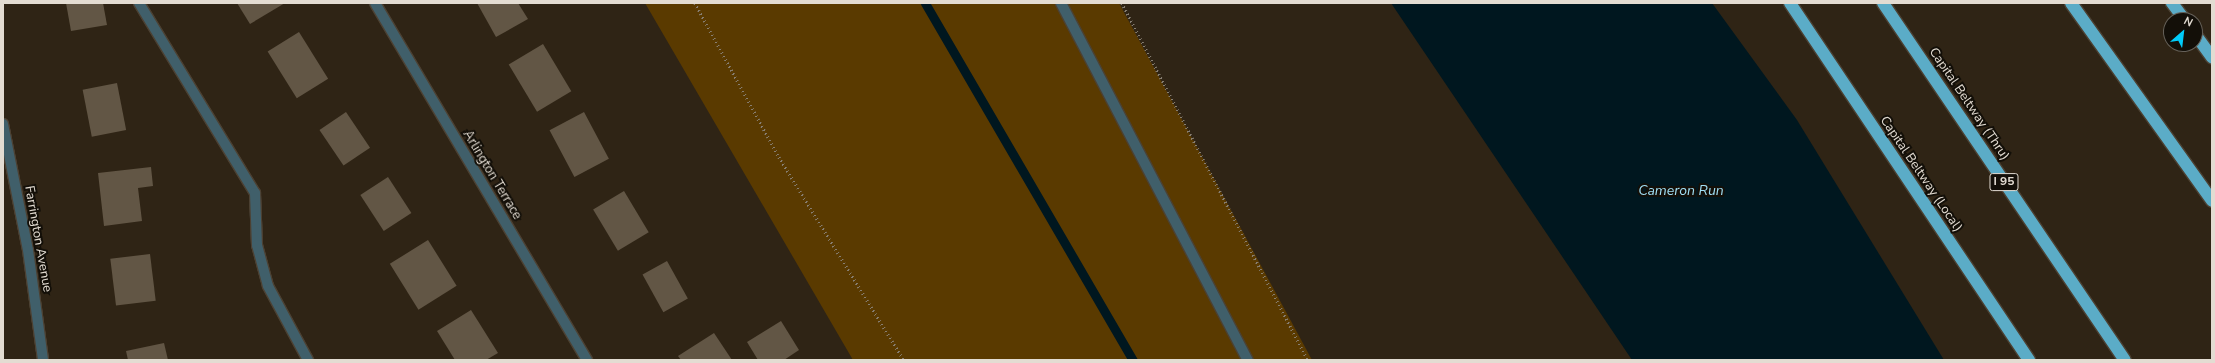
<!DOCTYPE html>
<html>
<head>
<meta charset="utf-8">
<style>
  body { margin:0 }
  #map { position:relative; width:2215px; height:363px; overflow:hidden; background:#2f2415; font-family:"Nunito Sans",sans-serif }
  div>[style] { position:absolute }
  .green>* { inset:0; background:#5a3a00 }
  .water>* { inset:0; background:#00171f }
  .stream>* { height:9px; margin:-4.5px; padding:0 4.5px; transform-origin:4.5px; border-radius:4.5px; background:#00171f }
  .building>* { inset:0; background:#625645; transform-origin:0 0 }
  .path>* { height:2.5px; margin-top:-1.25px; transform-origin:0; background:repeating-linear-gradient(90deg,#877e72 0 1px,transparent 0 4px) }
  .roads { filter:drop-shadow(1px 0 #4c4133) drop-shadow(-1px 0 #4c4133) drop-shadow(0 1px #4c4133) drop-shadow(0 -1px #4c4133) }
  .service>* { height:10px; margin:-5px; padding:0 5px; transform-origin:5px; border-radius:5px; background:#405f6a }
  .minor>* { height:10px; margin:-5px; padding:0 5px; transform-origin:5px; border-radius:5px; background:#405f6a }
  .motorway>* { height:12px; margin:-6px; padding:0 6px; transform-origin:6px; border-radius:6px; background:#5bacc7 }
  span { translate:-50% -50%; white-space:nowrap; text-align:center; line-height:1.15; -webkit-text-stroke:4px #130f08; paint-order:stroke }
  .shield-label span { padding:1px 3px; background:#130f08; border:1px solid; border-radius:3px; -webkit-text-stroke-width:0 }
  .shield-label { font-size:12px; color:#e3dcd2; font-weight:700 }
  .street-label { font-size:13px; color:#e3dcd2 }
  .water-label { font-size:14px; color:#a0dff5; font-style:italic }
  .frame { position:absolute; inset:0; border:4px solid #e3dcd2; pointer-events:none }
  .north { position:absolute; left:2163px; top:12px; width:40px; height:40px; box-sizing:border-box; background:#130f08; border:1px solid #666159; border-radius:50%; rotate:28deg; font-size:11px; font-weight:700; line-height:16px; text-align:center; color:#e3dcd2 }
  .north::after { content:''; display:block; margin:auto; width:14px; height:18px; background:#01cbf9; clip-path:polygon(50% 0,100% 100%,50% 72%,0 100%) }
</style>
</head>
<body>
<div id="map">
  <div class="green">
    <i style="clip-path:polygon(645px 3px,1119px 3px,1312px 360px,853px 360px)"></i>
  </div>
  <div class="water">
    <i style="clip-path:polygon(1391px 3px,1712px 3px,1797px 120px,1944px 360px,1632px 360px)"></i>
  </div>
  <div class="stream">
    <i style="left:925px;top:3px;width:413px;rotate:59.8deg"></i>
  </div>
  <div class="building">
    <i style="clip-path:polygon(66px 3px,103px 3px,107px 25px,71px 31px)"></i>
    <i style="clip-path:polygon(237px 3px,285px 3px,250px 24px)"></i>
    <i style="clip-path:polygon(477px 3px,518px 3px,528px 19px,496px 37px)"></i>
    <i style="left:299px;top:32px;width:55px;height:37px;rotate:58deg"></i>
    <i style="left:543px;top:44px;width:55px;height:40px;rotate:59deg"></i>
    <i style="left:117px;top:83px;width:48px;height:35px;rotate:79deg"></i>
    <i style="left:346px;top:112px;width:43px;height:32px;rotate:56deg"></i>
    <i style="left:584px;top:112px;width:53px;height:39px;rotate:62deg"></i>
    <i style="clip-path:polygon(151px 167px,153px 186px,138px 188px,142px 221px,104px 226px,98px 173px)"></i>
    <i style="left:388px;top:177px;width:43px;height:33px;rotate:57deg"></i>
    <i style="left:624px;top:191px;width:48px;height:36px;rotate:59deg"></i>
    <i style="left:428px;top:240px;width:54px;height:45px;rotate:58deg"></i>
    <i style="left:150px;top:254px;width:47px;height:40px;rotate:83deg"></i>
    <i style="left:667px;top:261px;width:43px;height:28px;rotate:61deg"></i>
    <i style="clip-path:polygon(471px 310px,498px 353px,486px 360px,455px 360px,437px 331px)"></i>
    <i style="clip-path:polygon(781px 321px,799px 350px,784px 360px,758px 360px,747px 342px)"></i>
    <i style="clip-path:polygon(714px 333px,732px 360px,681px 360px,678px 356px)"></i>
    <i style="clip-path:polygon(164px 343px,168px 360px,128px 360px,126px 351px)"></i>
  </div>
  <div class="path">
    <i style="left:695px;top:3px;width:175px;rotate:61.4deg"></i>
    <i style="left:779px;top:157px;width:238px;rotate:58.4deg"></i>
    <i style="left:1122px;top:3px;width:403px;rotate:62.5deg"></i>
  </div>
  <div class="roads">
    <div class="service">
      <i style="left:139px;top:3px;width:223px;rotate:58.6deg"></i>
      <i style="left:255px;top:193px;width:52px;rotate:87.8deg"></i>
      <i style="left:257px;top:245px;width:42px;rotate:75deg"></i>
      <i style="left:268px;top:286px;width:84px;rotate:61.6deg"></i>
      <i style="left:1061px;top:3px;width:403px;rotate:62.4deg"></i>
    </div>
    <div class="minor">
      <i style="left:375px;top:3px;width:415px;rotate:59.3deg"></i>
      <i style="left:3px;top:124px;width:128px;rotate:78.8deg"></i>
      <i style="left:28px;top:250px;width:111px;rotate:82.2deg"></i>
    </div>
    <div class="motorway">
      <i style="left:1790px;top:3px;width:430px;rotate:56.2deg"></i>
      <i style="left:1883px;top:3px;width:431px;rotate:55.9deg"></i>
      <i style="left:2071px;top:3px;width:243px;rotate:54.5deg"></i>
      <i style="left:2172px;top:3px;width:21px;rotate:53deg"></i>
      <i style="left:2195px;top:34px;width:29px;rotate:54deg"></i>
    </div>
  </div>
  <div class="shield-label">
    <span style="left:2004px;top:182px">I 95</span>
  </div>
  <div class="street-label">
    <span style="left:1969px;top:104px;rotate:56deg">Capital Beltway (Thru)</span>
    <span style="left:1921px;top:174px;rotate:56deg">Capital Beltway (Local)</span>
    <span style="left:492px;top:175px;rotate:59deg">Arlington Terrace</span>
    <span style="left:38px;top:239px;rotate:80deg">Farrington Avenue</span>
  </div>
  <div class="water-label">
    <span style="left:1681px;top:191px">Cameron Run</span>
  </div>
  <div class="frame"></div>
  <div class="north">N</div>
</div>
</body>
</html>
